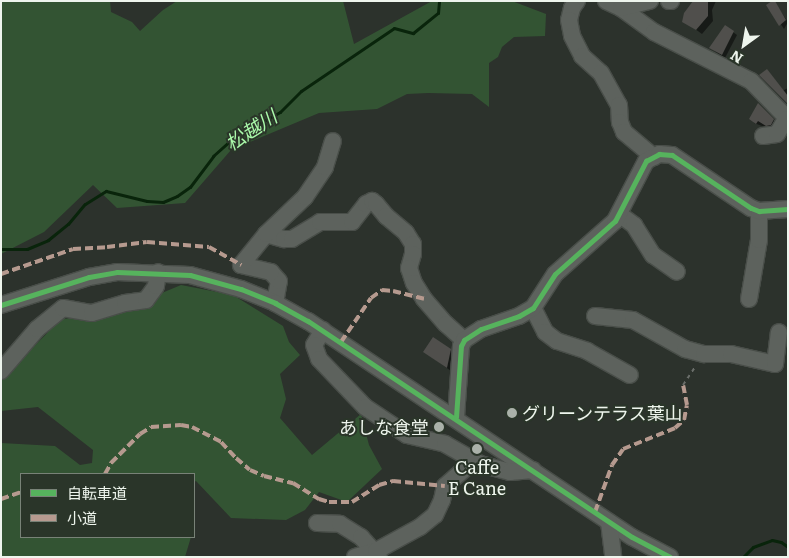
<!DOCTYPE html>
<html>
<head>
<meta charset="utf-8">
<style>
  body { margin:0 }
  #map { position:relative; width:789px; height:558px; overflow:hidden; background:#2c322c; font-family:Literata,"Noto Sans JP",serif }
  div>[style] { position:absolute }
  .green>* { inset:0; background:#335433 }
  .shadow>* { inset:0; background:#0007 }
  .stream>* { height:3px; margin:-1.5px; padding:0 1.5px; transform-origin:1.5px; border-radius:1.5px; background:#09240b }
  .building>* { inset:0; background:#504f4c }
  .path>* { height:2px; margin-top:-1px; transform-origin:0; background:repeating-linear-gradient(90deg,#6a6e6a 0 4px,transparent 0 8px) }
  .roads { filter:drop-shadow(1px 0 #494e49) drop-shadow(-1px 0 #494e49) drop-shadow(0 1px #494e49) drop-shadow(0 -1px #494e49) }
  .minor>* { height:16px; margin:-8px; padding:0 8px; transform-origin:8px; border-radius:8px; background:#5d625d }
  .quiet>* { height:4px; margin-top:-2px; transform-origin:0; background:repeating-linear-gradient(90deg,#b69a8f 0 8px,transparent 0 12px) }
  .cycleway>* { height:5px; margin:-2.5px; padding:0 2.5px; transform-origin:2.5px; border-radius:2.5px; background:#56b35d }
  .dots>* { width:14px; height:14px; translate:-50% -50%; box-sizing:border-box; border:2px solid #2a3529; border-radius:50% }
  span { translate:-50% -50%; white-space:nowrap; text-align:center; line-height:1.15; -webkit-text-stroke:4px #2a3529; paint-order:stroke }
  .poi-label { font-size:18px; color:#eef5ed }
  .left { translate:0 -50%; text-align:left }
  .right { translate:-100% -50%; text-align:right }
  .water-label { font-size:19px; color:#abfaab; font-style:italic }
  .frame { position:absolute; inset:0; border:2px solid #eef5ed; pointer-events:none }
  .legend { position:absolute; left:20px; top:473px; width:175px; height:65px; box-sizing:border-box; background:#2a3529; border:1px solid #788277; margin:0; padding:6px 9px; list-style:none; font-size:15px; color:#eef5ed }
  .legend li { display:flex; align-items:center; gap:10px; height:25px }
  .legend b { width:25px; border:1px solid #788277 }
  .north { position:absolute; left:719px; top:20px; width:50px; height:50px; -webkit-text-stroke:4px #2a3529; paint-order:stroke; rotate:212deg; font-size:14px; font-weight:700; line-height:20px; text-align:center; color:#eef5ed }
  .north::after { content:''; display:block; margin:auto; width:18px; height:22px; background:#eef5ed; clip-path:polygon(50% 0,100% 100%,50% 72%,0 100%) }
</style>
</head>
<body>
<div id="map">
  <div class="green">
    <i style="clip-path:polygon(1px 1px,110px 1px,111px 12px,132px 22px,140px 31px,163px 10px,177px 1px,343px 1px,354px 44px,432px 1px,512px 1px,546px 14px,545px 36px,514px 37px,502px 47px,498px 57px,489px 63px,489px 107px,472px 94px,428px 93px,407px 94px,377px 109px,319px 113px,231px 150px,185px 203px,117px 208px,93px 185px,44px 232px,1px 254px)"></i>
    <i style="clip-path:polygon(181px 285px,233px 295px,283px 326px,289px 342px,300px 355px,280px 374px,286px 399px,280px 418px,312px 455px,361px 414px,369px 445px,382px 469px,347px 502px,319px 492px,305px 510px,286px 520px,231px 518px,196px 481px,194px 482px,194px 474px,21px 474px,21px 537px,191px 537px,185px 557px,1px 557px,1px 443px,55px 446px,80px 465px,92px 463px,93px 450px,38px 407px,1px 411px,1px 380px,61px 319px,109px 315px)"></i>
  </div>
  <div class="shadow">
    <i style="clip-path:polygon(694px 1px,716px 1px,712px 10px,713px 21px,702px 34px,684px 21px)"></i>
    <i style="clip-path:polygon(774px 2px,788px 22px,784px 29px,768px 5px)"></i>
    <i style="clip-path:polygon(726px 27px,737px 35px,725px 58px,710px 48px)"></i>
    <i style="clip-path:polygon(788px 88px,788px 103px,782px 91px)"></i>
    <i style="clip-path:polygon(758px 105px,777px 124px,770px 129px,754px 123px)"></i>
    <i style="clip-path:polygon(450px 350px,454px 354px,451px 371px,429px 355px)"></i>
  </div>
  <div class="stream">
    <i style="left:1px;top:249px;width:26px"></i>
    <i style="left:27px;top:249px;width:23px;rotate:-23deg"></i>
    <i style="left:48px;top:240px;width:26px;rotate:-39deg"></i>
    <i style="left:68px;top:224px;width:26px;rotate:-50deg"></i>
    <i style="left:85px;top:204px;width:25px;rotate:-32deg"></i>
    <i style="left:106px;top:191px;width:42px;rotate:13.7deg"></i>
    <i style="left:147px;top:201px;width:16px;rotate:4deg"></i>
    <i style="left:163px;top:202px;width:15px;rotate:-23deg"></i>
    <i style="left:177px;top:196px;width:16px;rotate:-35deg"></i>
    <i style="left:190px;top:187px;width:39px;rotate:-53deg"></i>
    <i style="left:213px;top:156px;width:25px;rotate:-42deg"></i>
    <i style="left:232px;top:139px;width:55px;rotate:-29.4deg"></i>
    <i style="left:280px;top:112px;width:30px;rotate:-45deg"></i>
    <i style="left:301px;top:91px;width:112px;rotate:-34.1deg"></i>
    <i style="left:394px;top:28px;width:20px;rotate:15deg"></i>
    <i style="left:413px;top:33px;width:32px;rotate:-39deg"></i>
    <i style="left:438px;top:13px;width:12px;rotate:-85deg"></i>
    <i style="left:743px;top:557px;width:14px;rotate:-45deg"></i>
    <i style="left:753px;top:547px;width:20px;rotate:-20deg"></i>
    <i style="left:772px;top:540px;width:9px;rotate:13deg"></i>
    <i style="left:781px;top:542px;width:9px;rotate:36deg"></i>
  </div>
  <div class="building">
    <i style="clip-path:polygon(693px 1px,708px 1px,708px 16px,696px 30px,682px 22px,684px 13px)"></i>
    <i style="clip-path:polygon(772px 1px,775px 1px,786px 20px,779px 26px,766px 5px)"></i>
    <i style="clip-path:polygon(725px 25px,734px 31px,722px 55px,709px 48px)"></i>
    <i style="clip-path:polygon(767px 69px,788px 96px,788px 104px,759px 75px)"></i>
    <i style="clip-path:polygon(758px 103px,774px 119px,771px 125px,766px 126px,758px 121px,756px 124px,749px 119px)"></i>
    <i style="clip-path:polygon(433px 337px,451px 349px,447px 368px,423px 352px)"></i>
  </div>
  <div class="path">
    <i style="left:683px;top:385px;width:23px;rotate:-56deg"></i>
  </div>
  <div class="roads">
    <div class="minor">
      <i style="left:577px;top:1px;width:9px;rotate:126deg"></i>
      <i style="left:572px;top:8px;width:12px;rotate:104deg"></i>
      <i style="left:569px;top:20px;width:16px;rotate:79deg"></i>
      <i style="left:572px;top:36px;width:22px;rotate:63deg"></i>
      <i style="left:582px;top:56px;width:25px;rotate:42deg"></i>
      <i style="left:601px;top:73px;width:37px;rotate:61deg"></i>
      <i style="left:619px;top:105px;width:17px;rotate:87deg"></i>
      <i style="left:620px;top:122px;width:11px;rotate:68deg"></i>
      <i style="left:624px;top:132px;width:39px;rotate:40deg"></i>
      <i style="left:606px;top:1px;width:17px;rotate:25deg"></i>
      <i style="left:621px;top:8px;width:41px;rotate:36deg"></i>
      <i style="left:654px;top:32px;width:109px;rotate:26.8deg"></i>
      <i style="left:751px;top:81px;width:53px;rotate:45.8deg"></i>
      <i style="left:669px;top:1px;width:2px"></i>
      <i style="left:621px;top:8px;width:30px;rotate:-14deg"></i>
      <i style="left:763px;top:136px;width:14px;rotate:-8deg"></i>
      <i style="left:777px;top:134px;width:17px;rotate:-59deg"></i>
      <i style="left:619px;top:214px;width:19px;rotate:36deg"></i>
      <i style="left:634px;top:225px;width:36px;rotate:58deg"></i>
      <i style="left:653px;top:255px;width:29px;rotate:35deg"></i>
      <i style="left:266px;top:234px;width:19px;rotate:16deg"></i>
      <i style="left:284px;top:239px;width:8px"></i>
      <i style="left:292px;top:239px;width:33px;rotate:-31deg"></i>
      <i style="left:320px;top:222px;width:32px"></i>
      <i style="left:352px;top:222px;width:23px;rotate:-52deg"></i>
      <i style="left:366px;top:204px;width:7px;rotate:-27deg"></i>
      <i style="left:372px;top:201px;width:5px;rotate:37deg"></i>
      <i style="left:376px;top:204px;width:16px;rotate:50deg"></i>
      <i style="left:386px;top:216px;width:26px;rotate:40deg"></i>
      <i style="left:406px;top:233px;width:13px;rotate:58deg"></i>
      <i style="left:413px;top:244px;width:10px;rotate:90deg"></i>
      <i style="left:413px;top:254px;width:15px;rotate:106deg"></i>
      <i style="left:409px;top:268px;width:16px;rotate:72deg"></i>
      <i style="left:414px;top:283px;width:19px;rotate:58deg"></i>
      <i style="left:424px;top:299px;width:33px;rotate:49deg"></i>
      <i style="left:446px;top:324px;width:24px;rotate:42deg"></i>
      <i style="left:749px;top:299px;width:60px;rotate:-80.4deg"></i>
      <i style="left:759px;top:240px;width:29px;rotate:-90deg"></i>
      <i style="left:275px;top:303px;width:22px;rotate:-80deg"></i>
      <i style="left:279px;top:281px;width:12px;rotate:-132deg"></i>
      <i style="left:271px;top:272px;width:31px;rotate:-167deg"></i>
      <i style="left:241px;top:265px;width:40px;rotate:-51deg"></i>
      <i style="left:266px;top:234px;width:54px;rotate:-43.5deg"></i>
      <i style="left:305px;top:197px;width:36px;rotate:-56deg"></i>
      <i style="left:325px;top:167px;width:27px;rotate:-73deg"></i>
      <i style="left:1px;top:305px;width:92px;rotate:-17.7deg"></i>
      <i style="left:89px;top:277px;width:28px;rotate:-10deg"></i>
      <i style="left:117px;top:272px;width:73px;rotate:2.4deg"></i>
      <i style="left:190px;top:275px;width:53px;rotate:15.4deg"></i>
      <i style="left:241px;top:289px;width:37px;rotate:22deg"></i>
      <i style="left:275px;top:303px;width:38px;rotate:29deg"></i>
      <i style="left:308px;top:321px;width:389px;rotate:33.7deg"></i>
      <i style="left:632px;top:537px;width:43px;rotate:27.8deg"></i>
      <i style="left:533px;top:308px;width:27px;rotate:63deg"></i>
      <i style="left:545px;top:332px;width:15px;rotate:37deg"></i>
      <i style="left:557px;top:341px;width:32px;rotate:18deg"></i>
      <i style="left:587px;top:351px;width:49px;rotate:29.2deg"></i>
      <i style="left:595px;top:316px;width:38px;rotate:6deg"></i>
      <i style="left:633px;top:320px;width:60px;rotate:29.1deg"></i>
      <i style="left:685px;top:349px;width:20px;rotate:15deg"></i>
      <i style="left:704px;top:354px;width:27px"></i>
      <i style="left:731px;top:354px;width:45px;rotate:12.8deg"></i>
      <i style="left:775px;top:364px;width:32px;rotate:-83deg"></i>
      <i style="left:323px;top:330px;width:17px;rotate:121deg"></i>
      <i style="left:314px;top:345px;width:15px;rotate:70deg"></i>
      <i style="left:319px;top:359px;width:66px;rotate:46.2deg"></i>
      <i style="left:365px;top:407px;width:50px;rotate:33.7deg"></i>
      <i style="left:407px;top:435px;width:39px;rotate:13deg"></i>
      <i style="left:445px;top:444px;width:40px;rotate:29.7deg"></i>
      <i style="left:480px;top:464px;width:31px;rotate:15deg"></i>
      <i style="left:510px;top:472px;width:23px;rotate:-5deg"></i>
      <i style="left:1px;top:371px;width:55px;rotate:-49.4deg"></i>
      <i style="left:37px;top:329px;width:33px;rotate:-39deg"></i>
      <i style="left:63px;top:308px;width:29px;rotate:10deg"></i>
      <i style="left:92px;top:313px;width:34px;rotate:-17deg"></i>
      <i style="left:125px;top:303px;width:21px;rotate:-8deg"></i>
      <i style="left:146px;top:300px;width:17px;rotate:-54deg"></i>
      <i style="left:156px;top:286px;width:14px;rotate:-82deg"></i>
      <i style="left:456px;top:417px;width:71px;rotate:-86deg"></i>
      <i style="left:461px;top:346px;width:7px;rotate:-63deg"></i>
      <i style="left:464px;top:340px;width:20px;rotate:-33deg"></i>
      <i style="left:481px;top:329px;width:40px;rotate:-18.9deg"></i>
      <i style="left:519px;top:316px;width:16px;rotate:-30deg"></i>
      <i style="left:533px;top:308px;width:40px;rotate:-57.1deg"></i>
      <i style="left:555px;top:274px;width:80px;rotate:-41.5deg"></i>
      <i style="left:615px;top:221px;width:68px;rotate:-62.7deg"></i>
      <i style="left:646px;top:161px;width:15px;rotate:-28deg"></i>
      <i style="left:659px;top:154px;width:13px;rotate:4deg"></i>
      <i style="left:672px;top:155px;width:95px;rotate:33.9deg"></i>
      <i style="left:751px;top:208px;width:9px;rotate:21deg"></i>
      <i style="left:759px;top:211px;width:29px;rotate:-4deg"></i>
      <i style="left:609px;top:522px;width:35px;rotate:83deg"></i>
      <i style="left:317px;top:523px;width:23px;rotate:2deg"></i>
      <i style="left:340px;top:524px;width:25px;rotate:32deg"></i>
      <i style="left:361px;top:537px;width:27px;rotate:48deg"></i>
      <i style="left:355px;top:557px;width:22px;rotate:-16deg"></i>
      <i style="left:376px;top:551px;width:50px;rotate:-28.6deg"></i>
      <i style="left:420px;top:527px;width:19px;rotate:-39deg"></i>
      <i style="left:435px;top:515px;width:17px;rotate:-65deg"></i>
      <i style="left:442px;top:500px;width:14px;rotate:-78deg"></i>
      <i style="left:445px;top:486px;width:38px;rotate:-41deg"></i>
    </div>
  </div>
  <div class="quiet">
    <i style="left:1px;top:274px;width:76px;rotate:-19.1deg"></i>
    <i style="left:73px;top:249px;width:34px;rotate:-3deg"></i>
    <i style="left:107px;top:247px;width:40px;rotate:-7.1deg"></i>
    <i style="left:147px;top:242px;width:62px;rotate:4.6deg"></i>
    <i style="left:209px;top:247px;width:37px;rotate:29deg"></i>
    <i style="left:341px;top:342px;width:53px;rotate:-55.7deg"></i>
    <i style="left:371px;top:298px;width:14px;rotate:-36deg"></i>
    <i style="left:382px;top:290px;width:11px;rotate:5deg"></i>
    <i style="left:393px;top:291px;width:32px;rotate:14deg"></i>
    <i style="left:105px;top:474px;width:13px;rotate:-61deg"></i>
    <i style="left:111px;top:463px;width:41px;rotate:-45deg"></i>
    <i style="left:140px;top:434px;width:13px;rotate:-32deg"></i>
    <i style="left:151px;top:427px;width:30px;rotate:-4deg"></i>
    <i style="left:181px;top:425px;width:11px;rotate:10deg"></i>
    <i style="left:192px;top:427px;width:33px;rotate:27deg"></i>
    <i style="left:221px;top:442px;width:22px;rotate:47deg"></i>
    <i style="left:236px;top:458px;width:18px;rotate:41deg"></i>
    <i style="left:250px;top:470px;width:15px;rotate:23deg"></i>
    <i style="left:264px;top:476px;width:30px;rotate:14deg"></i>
    <i style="left:293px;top:483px;width:31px;rotate:32deg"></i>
    <i style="left:319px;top:499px;width:10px;rotate:17deg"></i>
    <i style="left:329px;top:502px;width:23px"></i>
    <i style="left:352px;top:502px;width:32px;rotate:-32deg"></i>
    <i style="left:379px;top:485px;width:15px;rotate:-16deg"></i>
    <i style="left:393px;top:481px;width:52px;rotate:5.5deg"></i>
    <i style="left:1px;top:499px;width:21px;rotate:-19deg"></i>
    <i style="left:595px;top:512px;width:50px;rotate:-70.1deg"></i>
    <i style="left:612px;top:465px;width:19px;rotate:-55deg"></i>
    <i style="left:623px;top:449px;width:56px;rotate:-22deg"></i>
    <i style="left:675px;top:428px;width:12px;rotate:-42deg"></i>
    <i style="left:684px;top:420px;width:15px;rotate:-79deg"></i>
    <i style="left:687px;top:405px;width:20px;rotate:-101deg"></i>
  </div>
  <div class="cycleway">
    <i style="left:1px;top:305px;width:92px;rotate:-17.7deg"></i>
    <i style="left:89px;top:277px;width:28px;rotate:-10deg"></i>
    <i style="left:117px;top:272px;width:73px;rotate:2.4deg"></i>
    <i style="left:190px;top:275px;width:53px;rotate:15.4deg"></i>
    <i style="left:241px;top:289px;width:37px;rotate:22deg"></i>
    <i style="left:275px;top:303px;width:38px;rotate:29deg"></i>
    <i style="left:308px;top:321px;width:389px;rotate:33.7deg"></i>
    <i style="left:632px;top:537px;width:43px;rotate:27.8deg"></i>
    <i style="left:456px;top:417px;width:71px;rotate:-86deg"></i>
    <i style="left:461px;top:346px;width:7px;rotate:-63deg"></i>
    <i style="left:464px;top:340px;width:20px;rotate:-33deg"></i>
    <i style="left:481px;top:329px;width:40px;rotate:-18.9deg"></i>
    <i style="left:519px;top:316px;width:16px;rotate:-30deg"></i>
    <i style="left:533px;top:308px;width:40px;rotate:-57.1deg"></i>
    <i style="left:555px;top:274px;width:80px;rotate:-41.5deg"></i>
    <i style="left:615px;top:221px;width:68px;rotate:-62.7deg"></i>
    <i style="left:646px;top:161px;width:15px;rotate:-28deg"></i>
    <i style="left:659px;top:154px;width:13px;rotate:4deg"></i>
    <i style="left:672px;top:155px;width:95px;rotate:33.9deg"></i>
    <i style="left:751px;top:208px;width:9px;rotate:21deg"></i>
    <i style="left:759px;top:211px;width:29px;rotate:-4deg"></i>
  </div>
  <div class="dots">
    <i style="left:512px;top:413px;background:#aab1a9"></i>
    <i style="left:439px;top:427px;background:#aab1a9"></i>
    <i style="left:477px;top:449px;background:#aab1a9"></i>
  </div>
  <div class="poi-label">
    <span class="left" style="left:522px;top:413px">グリーンテラス葉山</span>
    <span class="right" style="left:429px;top:427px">あしな食堂</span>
    <span style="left:477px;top:478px">Caffe<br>E Cane</span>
  </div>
  <div class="water-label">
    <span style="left:251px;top:130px;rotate:-33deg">松越川</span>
  </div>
  <div class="frame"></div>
  <ul class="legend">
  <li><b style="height:6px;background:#56b35d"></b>自転車道</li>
  <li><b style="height:6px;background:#b69a8f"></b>小道</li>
  </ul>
  <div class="north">N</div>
</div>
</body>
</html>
